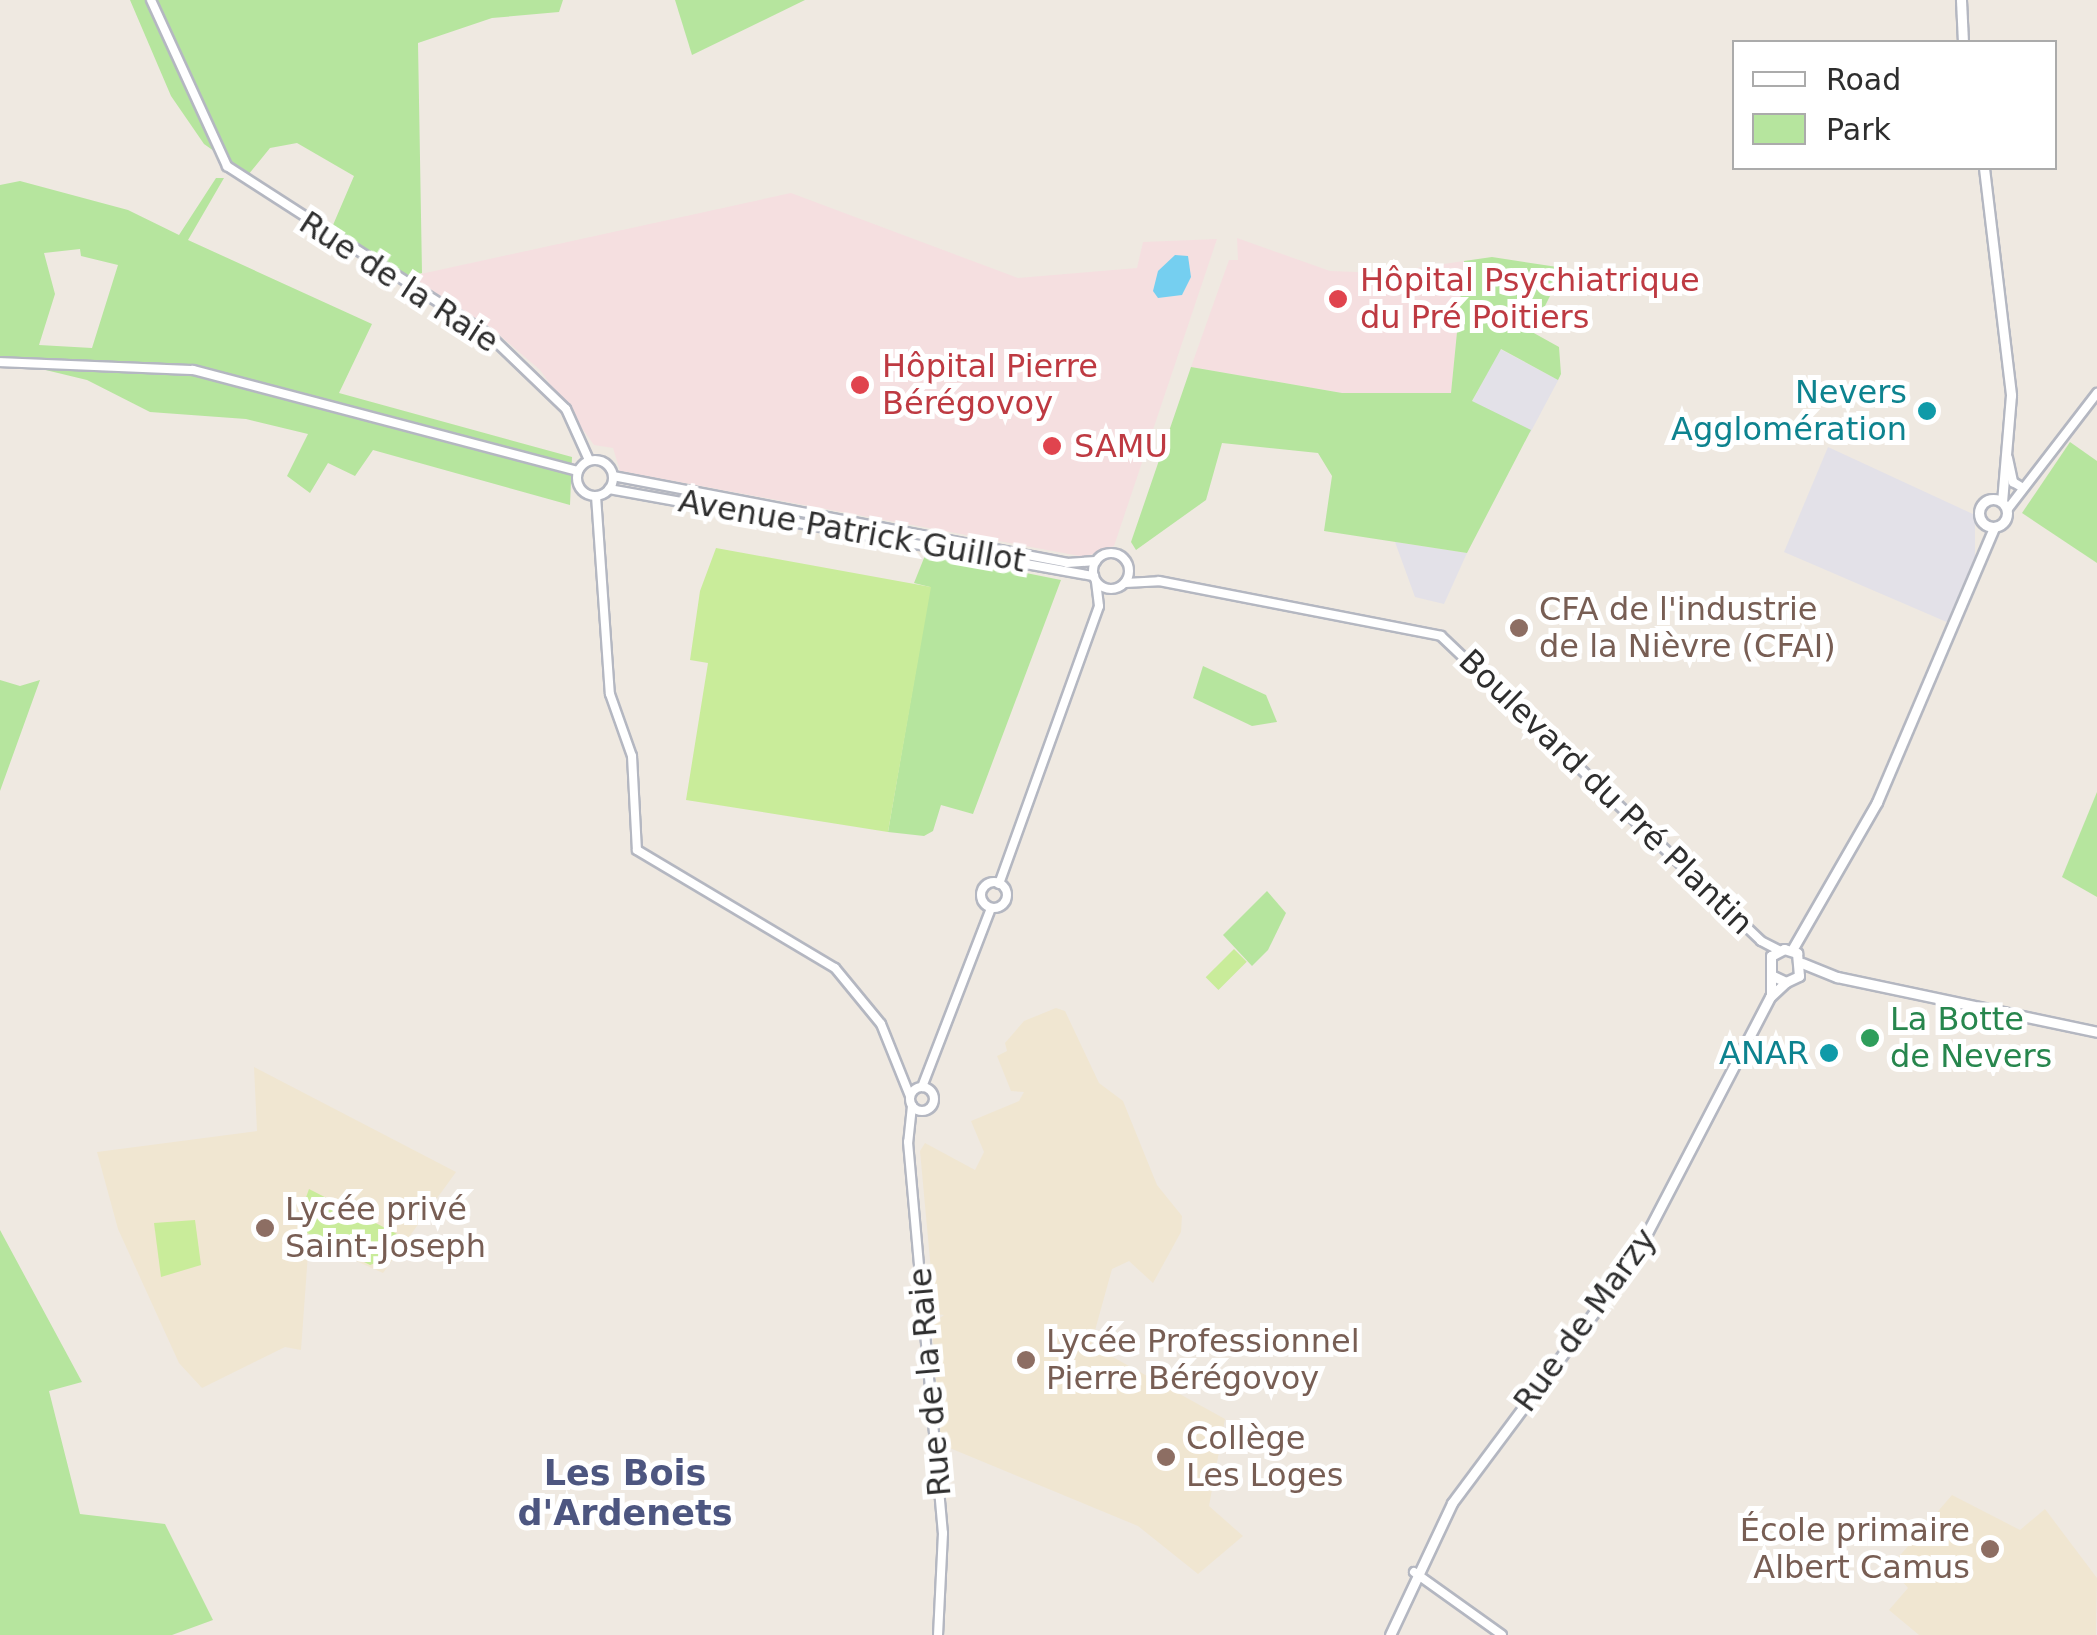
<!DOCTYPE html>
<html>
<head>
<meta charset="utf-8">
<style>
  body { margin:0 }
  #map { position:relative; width:2097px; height:1635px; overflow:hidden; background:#efe9e1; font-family:"DejaVu Sans",sans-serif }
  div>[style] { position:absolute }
  .industrial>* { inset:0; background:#e3e1e8; transform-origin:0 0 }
  .education>* { inset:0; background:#f0e6d1 }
  .medical>* { inset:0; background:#f5dfe0 }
  .green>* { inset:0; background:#b6e59e }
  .pitch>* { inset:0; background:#c9ec9a; transform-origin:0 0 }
  .water>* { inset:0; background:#75cff0 }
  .roads { filter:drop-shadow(2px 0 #b4b7c1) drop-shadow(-2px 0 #b4b7c1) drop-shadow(0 2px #b4b7c1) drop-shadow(0 -2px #b4b7c1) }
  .tertiary>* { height:8px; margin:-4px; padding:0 4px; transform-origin:4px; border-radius:4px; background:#fff }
  .tertiary>.ring { margin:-4px; padding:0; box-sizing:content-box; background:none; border:8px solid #fff; border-radius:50% }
  .secondary>* { height:9px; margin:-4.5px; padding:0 4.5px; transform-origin:4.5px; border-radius:4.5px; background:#fff }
  .secondary>.ring { margin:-4.5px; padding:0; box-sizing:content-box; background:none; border:9px solid #fff; border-radius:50% }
  .dots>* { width:28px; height:28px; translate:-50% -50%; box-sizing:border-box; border:5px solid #fff; border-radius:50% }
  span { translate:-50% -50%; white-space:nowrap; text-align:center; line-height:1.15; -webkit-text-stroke:10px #fff; paint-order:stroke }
  .health-label { font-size:32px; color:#be3a42 }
  .left { translate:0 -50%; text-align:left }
  .street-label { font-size:32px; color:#2e2e2e }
  .culture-label { font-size:32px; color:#0d838f }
  .right { translate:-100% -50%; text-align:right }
  .education-label { font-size:32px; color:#785e54 }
  .leisure-label { font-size:32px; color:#27864d }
  .neighbourhood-label { font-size:35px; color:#4d5680; font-weight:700 }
  .legend { position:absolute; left:1732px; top:40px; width:325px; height:130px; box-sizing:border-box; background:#fff; border:2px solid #ababab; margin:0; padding:12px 18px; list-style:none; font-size:30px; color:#2e2e2e }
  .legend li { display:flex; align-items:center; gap:20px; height:50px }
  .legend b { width:50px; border:2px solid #ababab }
</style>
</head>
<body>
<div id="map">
  <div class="industrial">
    <i style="left:1500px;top:349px;width:66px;height:60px;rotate:28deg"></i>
    <i style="clip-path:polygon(1828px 447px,1975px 515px,1975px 569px,1949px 623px,1784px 552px)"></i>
    <i style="clip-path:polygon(1395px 542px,1467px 553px,1444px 604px,1415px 597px)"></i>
  </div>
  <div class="education">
    <i style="clip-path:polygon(1056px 1008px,1065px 1011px,1099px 1083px,1123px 1101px,1157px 1185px,1182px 1216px,1181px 1232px,1153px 1283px,1129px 1261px,1112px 1269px,1091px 1345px,1225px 1419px,1209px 1506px,1243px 1536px,1198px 1574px,1138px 1526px,940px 1444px,932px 1324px,944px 1315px,935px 1314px,920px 1151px,925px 1143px,975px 1170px,984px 1152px,971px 1121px,1019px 1101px,1024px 1092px,1011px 1091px,997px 1056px,1007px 1051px,1005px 1043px,1024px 1021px)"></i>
    <i style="clip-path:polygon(254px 1067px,456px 1172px,383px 1273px,309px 1240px,301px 1350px,285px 1347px,202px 1388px,179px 1363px,118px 1229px,97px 1152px,257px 1131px)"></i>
    <i style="clip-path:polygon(1952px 1495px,2020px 1530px,2045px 1509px,2097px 1578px,2096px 1635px,1919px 1635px,1889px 1610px,1908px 1588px,1890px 1567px)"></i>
  </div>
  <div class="medical">
    <i style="clip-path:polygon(791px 193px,1018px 278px,1137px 268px,1143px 242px,1217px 239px,1114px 546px,1085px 557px,620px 471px,613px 448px,594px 445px,540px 370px,490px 327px,407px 277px)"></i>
    <i style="clip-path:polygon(1237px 238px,1330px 271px,1383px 273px,1464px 261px,1451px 393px,1342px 393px,1191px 367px,1229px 260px,1238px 260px)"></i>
  </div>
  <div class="green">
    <i style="clip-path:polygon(130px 0,563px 0,559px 12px,492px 18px,418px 43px,422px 273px,407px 277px,330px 232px,354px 176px,297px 143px,270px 148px,248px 175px,204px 144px,171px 96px)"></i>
    <i style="clip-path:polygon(675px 0,805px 0,692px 55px)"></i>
    <i style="clip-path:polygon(evenodd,216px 178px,224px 178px,188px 240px,372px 324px,339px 393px,572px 457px,570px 505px,373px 450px,355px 476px,328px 463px,310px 493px,287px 476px,308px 434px,246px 419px,150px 412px,87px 380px,0 359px,0 185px,20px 181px,128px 210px,179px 235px,216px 178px,80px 249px,81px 256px,118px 265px,92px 348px,39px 345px,55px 294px,44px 253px,80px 249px)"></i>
    <i style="clip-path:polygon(1492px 257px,1564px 268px,1532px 332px,1559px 347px,1561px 374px,1558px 380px,1501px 349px,1472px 401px,1531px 430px,1467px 553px,1324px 531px,1332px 476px,1318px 453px,1222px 443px,1206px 500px,1136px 550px,1131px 542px,1191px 367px,1342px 393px,1451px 393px,1464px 261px)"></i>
    <i style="clip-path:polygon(2070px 442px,2097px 461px,2097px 563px,2022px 513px)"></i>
    <i style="clip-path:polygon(926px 553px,1061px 580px,973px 814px,941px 805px,933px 831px,924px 836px,888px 832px,930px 587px,914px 583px)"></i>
    <i style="clip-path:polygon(1203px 666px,1266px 695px,1277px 722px,1252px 726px,1193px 698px)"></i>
    <i style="clip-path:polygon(0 680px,20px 686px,40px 680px,0 791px)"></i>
    <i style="clip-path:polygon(2097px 792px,2097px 897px,2062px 877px)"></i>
    <i style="clip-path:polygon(1267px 891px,1286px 913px,1268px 950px,1252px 966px,1223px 935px)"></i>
    <i style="clip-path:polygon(0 1230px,82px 1382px,49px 1391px,80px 1514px,165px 1524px,213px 1620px,172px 1635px,0 1635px)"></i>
  </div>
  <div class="pitch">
    <i style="clip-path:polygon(716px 548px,931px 587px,888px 832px,686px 800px,708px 663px,690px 660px,700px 591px)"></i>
    <i style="left:1234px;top:949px;width:18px;height:40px;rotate:45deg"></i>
    <i style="clip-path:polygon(309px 1189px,399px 1235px,383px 1260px,370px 1265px,305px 1232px,298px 1220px)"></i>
    <i style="clip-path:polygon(195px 1220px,201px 1265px,161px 1277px,154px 1223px)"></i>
  </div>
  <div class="water">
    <i style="clip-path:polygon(1175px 255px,1188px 256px,1191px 277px,1182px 295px,1158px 298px,1153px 291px,1158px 271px)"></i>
  </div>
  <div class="roads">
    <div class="tertiary">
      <i style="left:151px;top:0;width:183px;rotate:65.4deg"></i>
      <i style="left:227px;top:166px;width:310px;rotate:32.8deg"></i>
      <i style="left:488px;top:334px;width:108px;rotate:43.9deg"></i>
      <i style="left:566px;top:409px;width:56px;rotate:65.7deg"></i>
      <i style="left:0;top:362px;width:193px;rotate:2.4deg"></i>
      <i style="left:193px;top:370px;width:398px;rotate:14.7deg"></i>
      <i style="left:2008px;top:458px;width:25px;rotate:78deg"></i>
      <i style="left:2013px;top:482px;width:12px;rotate:31deg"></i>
      <i class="ring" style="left:577px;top:460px;width:28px;height:28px"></i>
      <i style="left:613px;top:476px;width:462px;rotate:10.8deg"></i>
      <i style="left:1067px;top:563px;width:29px;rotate:-4deg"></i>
      <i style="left:609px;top:489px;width:493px;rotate:10.2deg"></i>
      <i style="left:596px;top:496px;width:198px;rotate:86deg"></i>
      <i style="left:610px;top:694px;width:66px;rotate:70.5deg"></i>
      <i style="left:632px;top:756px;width:94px;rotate:87deg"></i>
      <i style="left:637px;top:850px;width:230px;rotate:30.8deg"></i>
      <i style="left:835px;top:968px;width:72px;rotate:50.6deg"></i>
      <i style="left:881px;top:1024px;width:78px;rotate:68.1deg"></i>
      <i style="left:2007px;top:510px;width:148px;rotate:-52.4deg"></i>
      <i class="ring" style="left:1093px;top:553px;width:28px;height:28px"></i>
      <i style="left:1125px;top:583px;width:34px;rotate:-3deg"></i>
      <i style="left:1159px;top:581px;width:287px;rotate:11deg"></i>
      <i style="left:1441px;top:636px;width:442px;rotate:43.6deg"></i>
      <i style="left:1761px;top:941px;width:20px;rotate:27deg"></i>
      <i class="ring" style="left:981px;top:882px;width:18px;height:18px"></i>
      <i style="left:999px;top:884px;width:295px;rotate:-70.2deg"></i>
      <i style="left:1099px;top:606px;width:25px;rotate:-97deg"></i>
      <i class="ring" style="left:910px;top:1087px;width:16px;height:16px"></i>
      <i style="left:922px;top:1087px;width:192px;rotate:-68.9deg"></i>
      <i style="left:912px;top:1106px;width:36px;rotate:96deg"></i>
      <i style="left:908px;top:1142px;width:393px;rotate:84.9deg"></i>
      <i style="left:943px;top:1533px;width:102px;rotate:92.8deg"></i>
      <i style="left:1414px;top:1572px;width:108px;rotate:35.6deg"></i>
    </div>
    <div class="secondary">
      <i style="left:1961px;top:0;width:42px;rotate:87.3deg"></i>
      <i style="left:1984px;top:168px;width:229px;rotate:83.2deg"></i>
      <i style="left:2011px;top:395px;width:107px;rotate:94.8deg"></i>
      <i class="ring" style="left:1979px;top:499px;width:19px;height:19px"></i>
      <i style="left:1792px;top:950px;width:171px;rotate:-60.1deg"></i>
      <i style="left:1877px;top:802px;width:298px;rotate:-66.9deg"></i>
      <i style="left:1802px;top:963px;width:38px;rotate:22deg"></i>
      <i style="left:1837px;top:977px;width:266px;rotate:11.9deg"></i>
      <i style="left:1771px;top:995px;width:39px;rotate:-90deg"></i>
      <i style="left:1771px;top:956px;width:15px;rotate:-28deg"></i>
      <i style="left:1784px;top:949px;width:14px;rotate:17deg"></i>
      <i style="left:1797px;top:953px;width:23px;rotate:85deg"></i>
      <i style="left:1799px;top:976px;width:14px;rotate:155deg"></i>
      <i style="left:1786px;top:982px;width:14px;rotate:-155deg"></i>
      <i style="left:1390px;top:1635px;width:146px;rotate:-64.8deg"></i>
      <i style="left:1452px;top:1503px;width:303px;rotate:-53.3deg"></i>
      <i style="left:1633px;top:1260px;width:297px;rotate:-62.5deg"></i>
      <i style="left:1770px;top:997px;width:22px;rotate:-43deg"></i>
    </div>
  </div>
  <div class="dots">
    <i style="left:1338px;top:299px;background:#e0444e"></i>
    <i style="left:860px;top:385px;background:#e0444e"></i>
    <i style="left:1927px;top:411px;background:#0f9aa8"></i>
    <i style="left:1052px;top:446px;background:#e0444e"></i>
    <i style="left:1519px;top:628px;background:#8d6e63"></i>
    <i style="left:1870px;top:1038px;background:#2e9e5b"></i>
    <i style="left:1829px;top:1053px;background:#0f9aa8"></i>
    <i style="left:265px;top:1228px;background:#8d6e63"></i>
    <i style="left:1026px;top:1360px;background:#8d6e63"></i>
    <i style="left:1166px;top:1457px;background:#8d6e63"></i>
    <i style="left:1990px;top:1549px;background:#8d6e63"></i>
  </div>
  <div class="health-label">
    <span class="left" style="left:1360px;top:299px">Hôpital Psychiatrique<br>du Pré Poitiers</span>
    <span class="left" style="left:882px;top:385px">Hôpital Pierre<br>Bérégovoy</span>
    <span class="left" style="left:1074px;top:446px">SAMU</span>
  </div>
  <div class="street-label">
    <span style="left:399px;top:282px;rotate:33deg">Rue de la Raie</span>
    <span style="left:852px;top:531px;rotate:10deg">Avenue Patrick Guillot</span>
    <span style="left:1606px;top:792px;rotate:44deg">Boulevard du Pré Plantin</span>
    <span style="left:1585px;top:1320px;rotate:-54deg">Rue de Marzy</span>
    <span style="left:930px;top:1382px;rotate:-95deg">Rue de la Raie</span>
  </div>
  <div class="culture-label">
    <span class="right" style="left:1907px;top:411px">Nevers<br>Agglomération</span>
    <span class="right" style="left:1809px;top:1053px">ANAR</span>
  </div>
  <div class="education-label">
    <span class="left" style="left:1539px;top:628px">CFA de l'industrie<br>de la Nièvre (CFAI)</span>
    <span class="left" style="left:285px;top:1228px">Lycée privé<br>Saint-Joseph</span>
    <span class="left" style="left:1046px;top:1360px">Lycée Professionnel<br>Pierre Bérégovoy</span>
    <span class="left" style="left:1186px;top:1457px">Collège<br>Les Loges</span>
    <span class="right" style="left:1970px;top:1549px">École primaire<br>Albert Camus</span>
  </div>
  <div class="leisure-label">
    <span class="left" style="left:1890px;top:1038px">La Botte<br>de Nevers</span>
  </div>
  <div class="neighbourhood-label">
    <span style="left:625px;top:1493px">Les Bois<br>d'Ardenets</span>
  </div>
  <ul class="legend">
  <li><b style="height:12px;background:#fff"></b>Road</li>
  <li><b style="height:28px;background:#b6e59e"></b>Park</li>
  </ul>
</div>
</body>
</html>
